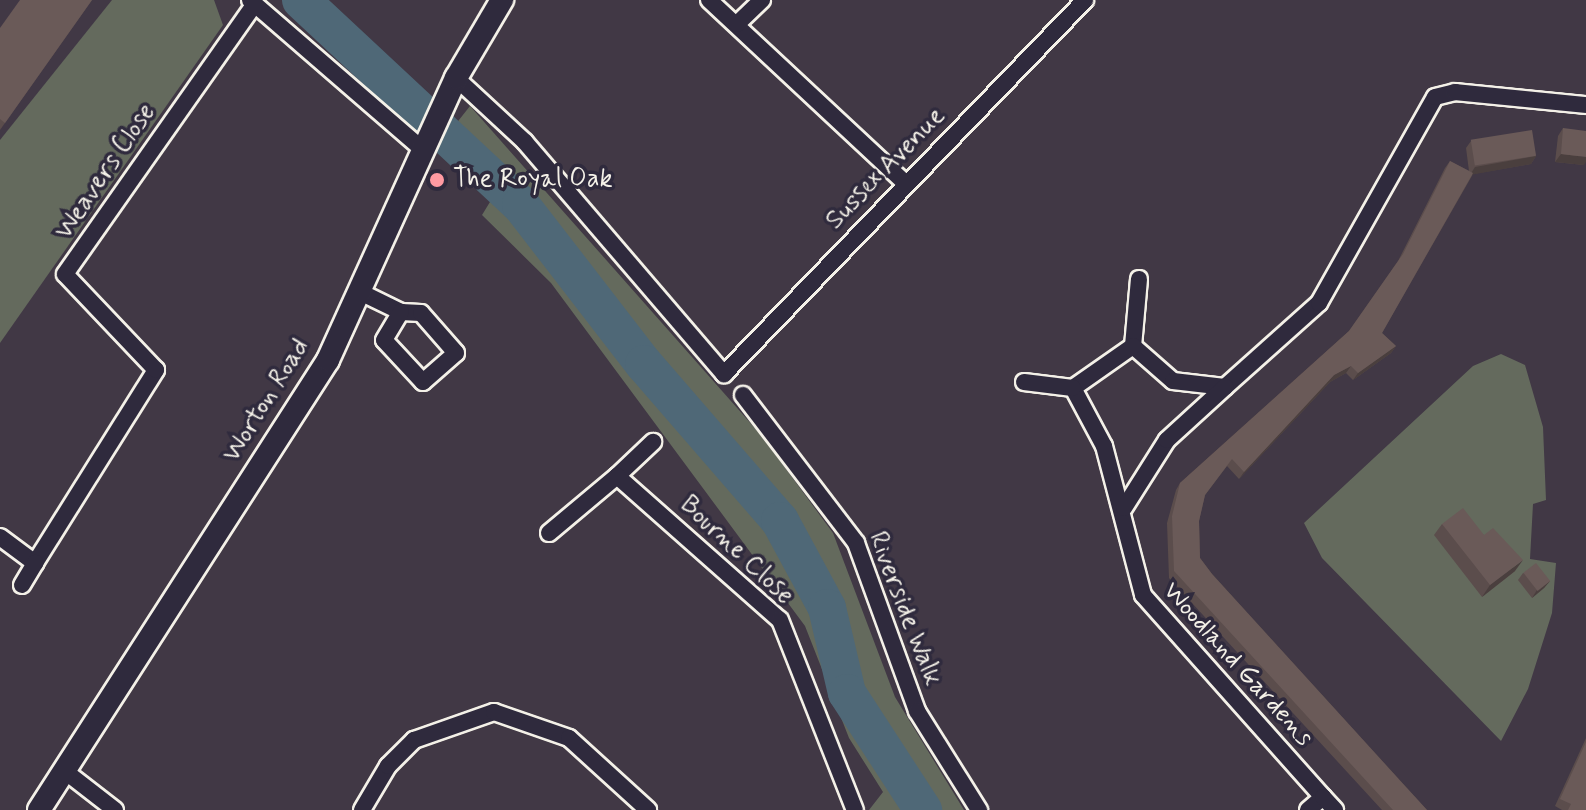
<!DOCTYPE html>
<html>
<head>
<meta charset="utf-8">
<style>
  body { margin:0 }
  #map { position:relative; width:1586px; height:810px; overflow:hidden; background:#413845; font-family:Mynerve,sans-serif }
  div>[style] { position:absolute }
  .green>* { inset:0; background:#646a5d }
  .river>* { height:38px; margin:-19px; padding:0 19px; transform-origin:19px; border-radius:19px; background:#4f6877 }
  .roads { filter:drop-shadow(2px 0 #f4f1e8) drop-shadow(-2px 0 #f4f1e8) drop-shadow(0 2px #f4f1e8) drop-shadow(0 -2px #f4f1e8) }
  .minor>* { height:16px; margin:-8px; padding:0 8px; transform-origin:8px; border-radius:8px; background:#2f2a3d }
  .tertiary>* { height:22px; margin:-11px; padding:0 11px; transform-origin:11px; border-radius:11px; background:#2f2a3d }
  .wall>* { inset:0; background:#5b4d4c }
  .shaded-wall>* { inset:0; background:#4a3f3e }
  .building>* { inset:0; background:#6a5a58; transform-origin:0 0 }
  .dots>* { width:22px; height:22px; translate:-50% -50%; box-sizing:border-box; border:4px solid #2f2a3d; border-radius:50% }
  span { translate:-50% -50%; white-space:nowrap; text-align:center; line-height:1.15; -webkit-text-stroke:7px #2f2a3d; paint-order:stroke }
  .street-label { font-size:26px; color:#f4f1e8 }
  .poi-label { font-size:26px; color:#f4f1e8 }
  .left { translate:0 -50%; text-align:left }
</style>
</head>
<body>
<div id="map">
  <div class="green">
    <i style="clip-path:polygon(112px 0,214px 0,223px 25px,0 343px,0 140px)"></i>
    <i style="clip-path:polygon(470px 106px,761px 435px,833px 533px,895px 697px,964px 810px,934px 810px,877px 719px,793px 521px,455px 125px)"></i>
    <i style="clip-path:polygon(493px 197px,772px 534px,814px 601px,842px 701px,911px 810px,869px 810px,883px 792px,849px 738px,805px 626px,551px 283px,482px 215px)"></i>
    <i style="clip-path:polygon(1501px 354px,1525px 365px,1543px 427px,1546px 500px,1533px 504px,1530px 559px,1556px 563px,1552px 613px,1528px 689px,1501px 741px,1322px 558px,1304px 523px,1473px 366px)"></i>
  </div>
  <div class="river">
    <i style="left:301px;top:0;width:301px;rotate:43deg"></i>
    <i style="left:521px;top:205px;width:201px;rotate:52.3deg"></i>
    <i style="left:644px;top:364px;width:208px;rotate:49.1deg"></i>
    <i style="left:780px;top:521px;width:99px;rotate:61.6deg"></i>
    <i style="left:827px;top:608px;width:87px;rotate:76.8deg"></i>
    <i style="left:847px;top:693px;width:140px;rotate:57deg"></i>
  </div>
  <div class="roads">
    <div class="minor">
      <i style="left:250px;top:0;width:228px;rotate:40.9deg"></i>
      <i style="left:709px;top:0;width:268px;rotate:43deg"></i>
      <i style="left:737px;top:24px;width:35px;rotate:-44deg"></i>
      <i style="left:456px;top:78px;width:94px;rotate:42.8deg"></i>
      <i style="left:525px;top:142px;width:306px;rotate:49.4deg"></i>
      <i style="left:724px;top:374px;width:520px;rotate:-46.01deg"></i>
      <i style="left:1139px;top:279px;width:67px;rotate:95.1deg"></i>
      <i style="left:1133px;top:346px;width:53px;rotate:41.2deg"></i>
      <i style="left:1173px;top:381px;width:52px;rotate:6.6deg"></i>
      <i style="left:1225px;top:387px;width:126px;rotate:-41.8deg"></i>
      <i style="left:1319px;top:303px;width:236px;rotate:-60.6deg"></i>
      <i style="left:1435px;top:97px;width:21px;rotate:-14deg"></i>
      <i style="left:1455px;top:92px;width:132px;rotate:5.7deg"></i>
      <i style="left:360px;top:292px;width:46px;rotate:26deg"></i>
      <i style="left:401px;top:312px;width:20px;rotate:3deg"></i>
      <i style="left:421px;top:313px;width:53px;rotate:48.8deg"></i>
      <i style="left:456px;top:353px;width:44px;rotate:138.7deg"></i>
      <i style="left:423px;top:382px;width:57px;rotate:-132.9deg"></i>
      <i style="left:384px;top:340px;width:33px;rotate:-59deg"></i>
      <i style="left:1133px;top:346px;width:73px;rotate:145deg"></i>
      <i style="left:1073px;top:388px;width:66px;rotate:61.9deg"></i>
      <i style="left:1104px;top:446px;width:154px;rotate:75.3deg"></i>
      <i style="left:1143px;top:595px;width:271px;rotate:48.3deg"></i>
      <i style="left:1323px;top:797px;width:20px;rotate:139deg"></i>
      <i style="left:1024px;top:382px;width:49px;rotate:7deg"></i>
      <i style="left:743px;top:395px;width:186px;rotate:52.6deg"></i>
      <i style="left:856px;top:543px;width:179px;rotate:70deg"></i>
      <i style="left:917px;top:711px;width:117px;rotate:57.9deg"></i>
      <i style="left:617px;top:476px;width:50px;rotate:-43.4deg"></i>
      <i style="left:1124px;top:508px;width:80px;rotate:-57.7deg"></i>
      <i style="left:1167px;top:440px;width:79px;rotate:-42.4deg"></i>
      <i style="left:549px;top:533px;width:89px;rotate:-40deg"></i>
      <i style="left:617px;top:476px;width:217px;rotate:41.5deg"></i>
      <i style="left:780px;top:620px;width:204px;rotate:68.5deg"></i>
      <i style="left:0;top:537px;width:44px;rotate:36.6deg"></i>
      <i style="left:35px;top:563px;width:228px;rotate:-57.9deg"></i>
      <i style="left:156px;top:370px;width:132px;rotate:-133.5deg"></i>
      <i style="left:65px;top:274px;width:330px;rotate:-54.9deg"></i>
      <i style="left:22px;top:585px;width:26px;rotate:-59deg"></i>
      <i style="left:66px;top:772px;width:62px;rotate:37.8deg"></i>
      <i style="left:1323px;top:797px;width:18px;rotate:47deg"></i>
      <i style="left:362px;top:810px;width:51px;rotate:-59.4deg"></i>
      <i style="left:388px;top:766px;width:37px;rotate:-45deg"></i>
      <i style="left:414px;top:740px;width:85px;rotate:-19.3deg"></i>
      <i style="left:494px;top:712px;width:79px;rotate:19.1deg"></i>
      <i style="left:569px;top:738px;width:107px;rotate:42.3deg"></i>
    </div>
    <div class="tertiary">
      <i style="left:39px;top:810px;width:535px;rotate:-57.29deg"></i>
      <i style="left:328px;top:360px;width:310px;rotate:-65.6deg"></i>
      <i style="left:456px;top:78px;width:91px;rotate:-59.5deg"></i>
    </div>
  </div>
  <div class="wall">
    <i style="clip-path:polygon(92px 0,0 130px,0 28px)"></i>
    <i style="clip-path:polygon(1563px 128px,1584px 165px,1555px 162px,1558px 136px)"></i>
    <i style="clip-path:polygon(1471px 141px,1536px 156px,1531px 164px,1473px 174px,1382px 333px,1396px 346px,1391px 353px,1353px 380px,1346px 373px,1330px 382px,1239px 479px,1227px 466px,1205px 495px,1199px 521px,1200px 558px,1212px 574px,1427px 810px,1382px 810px,1169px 578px,1167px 523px,1176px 490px,1180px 483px,1349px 331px,1398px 261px,1445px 168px,1450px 161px,1469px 171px,1466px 148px)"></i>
    <i style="clip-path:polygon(1442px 524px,1484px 535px,1515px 571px,1482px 597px,1434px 535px)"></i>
    <i style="clip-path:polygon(1523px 573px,1550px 581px,1544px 588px,1532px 598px,1518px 580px)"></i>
    <i style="clip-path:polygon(1586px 738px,1586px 810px,1562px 810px,1555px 806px)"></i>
  </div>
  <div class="shaded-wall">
    <i style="clip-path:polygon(1561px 154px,1586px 157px,1586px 162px,1584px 165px,1555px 162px)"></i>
    <i style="clip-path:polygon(1536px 156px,1531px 164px,1470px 175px,1475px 167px)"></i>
    <i style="clip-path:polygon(1396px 346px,1391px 353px,1353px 380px,1358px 373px)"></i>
    <i style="clip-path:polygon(1351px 366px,1346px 373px,1330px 382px,1239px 479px,1244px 472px,1334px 375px)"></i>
    <i style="clip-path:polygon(1523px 560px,1515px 571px,1482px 597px,1490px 585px)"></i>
    <i style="clip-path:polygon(1550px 581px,1544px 588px,1532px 598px,1537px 590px)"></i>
  </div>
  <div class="building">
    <i style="clip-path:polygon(20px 0,92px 0,5px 123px,0 119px,0 28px)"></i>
    <i style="clip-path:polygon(1563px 128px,1586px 131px,1586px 157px,1561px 154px)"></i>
    <i style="left:1532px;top:130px;width:26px;height:62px;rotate:81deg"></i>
    <i style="clip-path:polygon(1450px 161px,1473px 173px,1382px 333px,1396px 346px,1358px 373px,1351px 366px,1334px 375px,1244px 472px,1232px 459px,1205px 495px,1199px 521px,1200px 558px,1212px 574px,1427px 810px,1393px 810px,1174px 571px,1172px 516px,1180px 483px,1349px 331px,1403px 254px)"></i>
    <i style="clip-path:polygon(1463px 508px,1484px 535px,1493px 528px,1523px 560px,1490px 585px,1442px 524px)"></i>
    <i style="left:1536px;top:563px;width:23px;height:16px;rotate:52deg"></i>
    <i style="clip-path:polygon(1586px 742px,1586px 810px,1568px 810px,1571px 804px,1560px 799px)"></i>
  </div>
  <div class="dots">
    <i style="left:437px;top:180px;background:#ff9aa2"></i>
  </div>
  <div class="street-label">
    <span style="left:886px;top:169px;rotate:-46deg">Sussex Avenue</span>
    <span style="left:106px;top:172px;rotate:-56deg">Weavers Close</span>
    <span style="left:267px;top:401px;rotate:-58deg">Worton Road</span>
    <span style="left:736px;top:551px;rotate:43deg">Bourne Close</span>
    <span style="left:904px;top:609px;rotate:69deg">Riverside Walk</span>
    <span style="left:1237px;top:665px;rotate:48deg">Woodland Gardens</span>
  </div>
  <div class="poi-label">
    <span class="left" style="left:453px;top:180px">The Royal Oak</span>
  </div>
</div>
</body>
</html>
